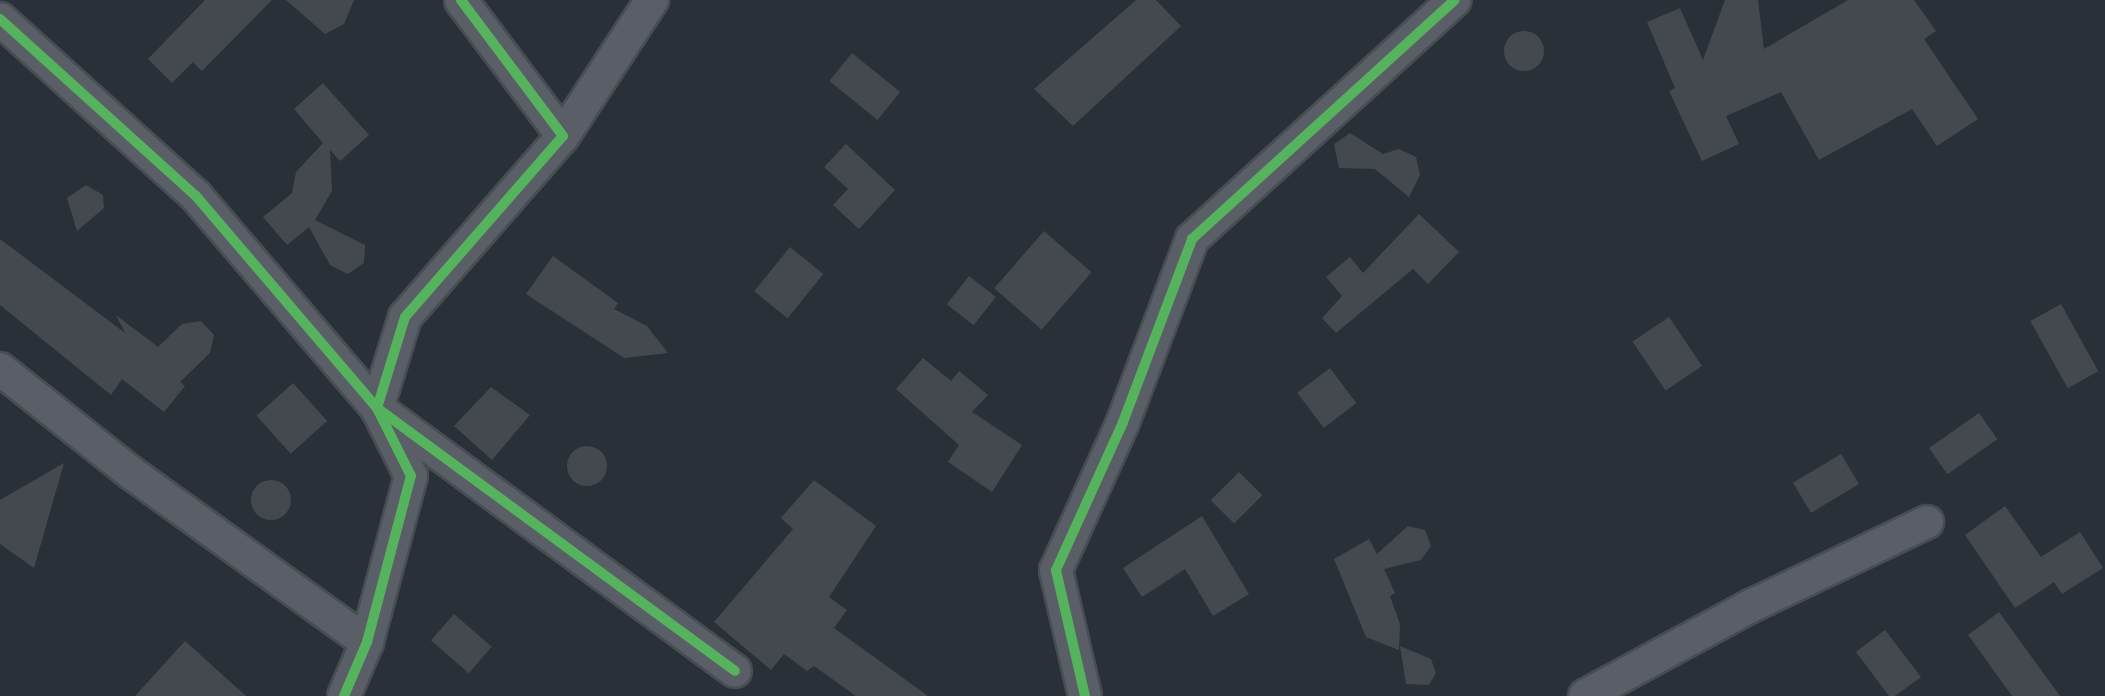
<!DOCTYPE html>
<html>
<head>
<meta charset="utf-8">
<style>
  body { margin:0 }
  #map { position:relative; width:2105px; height:696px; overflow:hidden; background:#2a3038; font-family:Arial,sans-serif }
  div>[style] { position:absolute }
  .building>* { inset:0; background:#444950; transform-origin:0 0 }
  .round { border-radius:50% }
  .roads { filter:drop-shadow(2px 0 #484c53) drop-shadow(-2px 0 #484c53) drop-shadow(0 2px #484c53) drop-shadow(0 -2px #484c53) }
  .street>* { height:32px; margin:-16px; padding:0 16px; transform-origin:16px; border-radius:16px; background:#5a5e66 }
  .cycleway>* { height:10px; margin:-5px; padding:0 5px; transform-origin:5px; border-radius:5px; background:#56b35d }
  span { translate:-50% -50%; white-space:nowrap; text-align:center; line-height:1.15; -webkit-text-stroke:8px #1d2633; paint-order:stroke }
</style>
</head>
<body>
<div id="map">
  <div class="building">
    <i style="clip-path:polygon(205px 0,272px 0,202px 71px,193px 62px,172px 83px,148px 59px)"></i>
    <i style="clip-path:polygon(286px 0,354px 0,344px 24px,325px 34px)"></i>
    <i style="clip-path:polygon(1136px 0,1156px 0,1181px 26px,1073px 126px,1034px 89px)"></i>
    <i style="clip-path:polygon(1725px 0,1758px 0,1764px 49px,1848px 0,1914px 0,1936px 31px,1924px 39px,1978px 119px,1937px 146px,1912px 109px,1819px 160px,1781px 92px,1726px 116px,1739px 144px,1702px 161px,1669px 91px,1675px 88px,1647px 22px,1680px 8px,1703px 60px)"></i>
    <i class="round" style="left:1504px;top:31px;width:40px;height:40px"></i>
    <i style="left:852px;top:53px;width:62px;height:36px;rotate:39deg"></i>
    <i style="clip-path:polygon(323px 83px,369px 135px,340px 161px,330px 150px,332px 191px,315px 220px,365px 245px,364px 263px,348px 274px,330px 265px,309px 227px,287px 245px,263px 217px,292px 193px,296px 172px,323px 143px,294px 109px)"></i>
    <i style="clip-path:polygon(1350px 133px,1383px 154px,1399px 149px,1416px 157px,1420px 175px,1409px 197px,1375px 169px,1339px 168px,1334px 144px)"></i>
    <i style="clip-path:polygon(846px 144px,895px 190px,859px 229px,833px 205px,848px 189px,824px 167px)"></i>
    <i style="clip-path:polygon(86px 185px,103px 195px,104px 208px,77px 231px,67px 198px)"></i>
    <i style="clip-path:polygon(1419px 214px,1459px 252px,1428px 284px,1413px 269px,1336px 333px,1322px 318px,1342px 296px,1326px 277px,1350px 257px,1363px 273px)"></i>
    <i style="left:1044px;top:231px;width:63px;height:76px;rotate:41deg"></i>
    <i style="clip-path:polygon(0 239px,125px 333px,116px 315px,158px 347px,182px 324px,201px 321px,214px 335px,210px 353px,180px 382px,185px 386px,164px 412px,122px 379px,111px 395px,0 305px)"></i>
    <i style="left:790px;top:247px;width:43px;height:57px;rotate:39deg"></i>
    <i style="clip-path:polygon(553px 256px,618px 303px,614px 309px,647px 326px,668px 353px,624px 358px,526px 294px)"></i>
    <i style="left:969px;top:276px;width:34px;height:36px;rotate:38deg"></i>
    <i style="left:2061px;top:304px;width:77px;height:35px;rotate:61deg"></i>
    <i style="left:1669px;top:317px;width:59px;height:44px;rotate:56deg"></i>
    <i style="clip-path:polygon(923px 358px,951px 381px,959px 371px,988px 395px,972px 412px,1022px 445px,992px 492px,948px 462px,959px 445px,896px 389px)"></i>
    <i style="left:1330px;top:368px;width:44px;height:41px;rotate:53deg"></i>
    <i style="left:293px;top:383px;width:51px;height:49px;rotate:48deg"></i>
    <i style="clip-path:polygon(491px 387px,530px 415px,492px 460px,454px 426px)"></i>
    <i style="left:1979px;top:413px;width:32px;height:61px;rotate:55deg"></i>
    <i class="round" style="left:567px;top:446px;width:40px;height:40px"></i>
    <i style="left:1841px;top:454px;width:35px;height:56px;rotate:59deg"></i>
    <i style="clip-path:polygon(64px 463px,34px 568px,0 544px,0 500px)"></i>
    <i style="left:1239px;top:472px;width:33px;height:40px;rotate:45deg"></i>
    <i style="clip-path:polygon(814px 480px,876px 526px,829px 597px,847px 610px,834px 628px,928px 696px,856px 696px,814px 666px,807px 671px,784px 654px,771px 670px,714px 622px,793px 529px,781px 518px)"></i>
    <i class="round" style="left:251px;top:480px;width:40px;height:40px"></i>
    <i style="clip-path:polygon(2005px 506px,2041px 557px,2080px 532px,2103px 568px,2062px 594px,2054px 582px,2015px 608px,1965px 535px)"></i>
    <i style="clip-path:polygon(1202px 516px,1249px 594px,1213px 616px,1185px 569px,1142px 597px,1123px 568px)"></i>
    <i style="clip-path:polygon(1408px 526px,1425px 530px,1431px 546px,1421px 560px,1384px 569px,1395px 593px,1390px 596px,1400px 624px,1399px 650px,1366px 637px,1334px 559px,1369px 539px,1377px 554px)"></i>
    <i style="clip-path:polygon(1999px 612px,2060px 696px,2012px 696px,1968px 635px)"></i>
    <i style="left:454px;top:614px;width:50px;height:35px;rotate:41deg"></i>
    <i style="clip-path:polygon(1885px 630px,1921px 677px,1895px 696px,1889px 696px,1856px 652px)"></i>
    <i style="clip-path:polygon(185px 641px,246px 696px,135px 696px)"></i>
    <i style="clip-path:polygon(1400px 646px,1431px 659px,1436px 673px,1429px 685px,1406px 684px)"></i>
  </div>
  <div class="roads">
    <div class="street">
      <i style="left:0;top:19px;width:264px;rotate:42.1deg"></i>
      <i style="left:196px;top:196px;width:279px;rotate:49.5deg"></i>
      <i style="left:377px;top:408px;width:444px;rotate:36.3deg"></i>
      <i style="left:563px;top:136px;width:163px;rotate:-56.8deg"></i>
      <i style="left:0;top:369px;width:166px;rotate:38.4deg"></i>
      <i style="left:130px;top:472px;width:292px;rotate:35.7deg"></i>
      <i style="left:344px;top:696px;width:59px;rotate:-66.9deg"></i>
      <i style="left:367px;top:642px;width:172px;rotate:-75.2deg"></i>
      <i style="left:411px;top:476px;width:76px;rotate:-116.6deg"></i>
      <i style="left:377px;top:408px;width:95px;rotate:-72.9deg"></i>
      <i style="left:405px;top:317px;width:240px;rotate:-48.9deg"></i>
      <i style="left:563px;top:136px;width:170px;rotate:-126.9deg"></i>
      <i style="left:1085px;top:696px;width:129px;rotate:-103deg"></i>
      <i style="left:1056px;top:570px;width:162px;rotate:-65.6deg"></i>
      <i style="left:1123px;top:422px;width:196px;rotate:-69.3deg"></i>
      <i style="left:1192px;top:239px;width:355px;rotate:-42.3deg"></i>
      <i style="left:1585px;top:696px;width:189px;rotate:-28.5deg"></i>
      <i style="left:1751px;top:606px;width:195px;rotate:-25.5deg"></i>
    </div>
  </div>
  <div class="cycleway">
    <i style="left:0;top:19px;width:264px;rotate:42.1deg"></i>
    <i style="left:196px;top:196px;width:279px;rotate:49.5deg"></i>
    <i style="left:377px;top:408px;width:444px;rotate:36.3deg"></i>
    <i style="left:344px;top:696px;width:59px;rotate:-66.9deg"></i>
    <i style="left:367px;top:642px;width:172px;rotate:-75.2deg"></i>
    <i style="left:411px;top:476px;width:76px;rotate:-116.6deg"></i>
    <i style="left:377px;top:408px;width:95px;rotate:-72.9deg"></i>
    <i style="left:405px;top:317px;width:240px;rotate:-48.9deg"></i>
    <i style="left:563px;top:136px;width:170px;rotate:-126.9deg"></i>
    <i style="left:1085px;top:696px;width:129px;rotate:-103deg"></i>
    <i style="left:1056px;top:570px;width:162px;rotate:-65.6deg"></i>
    <i style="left:1123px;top:422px;width:196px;rotate:-69.3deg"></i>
    <i style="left:1192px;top:239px;width:355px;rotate:-42.3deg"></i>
  </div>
</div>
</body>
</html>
